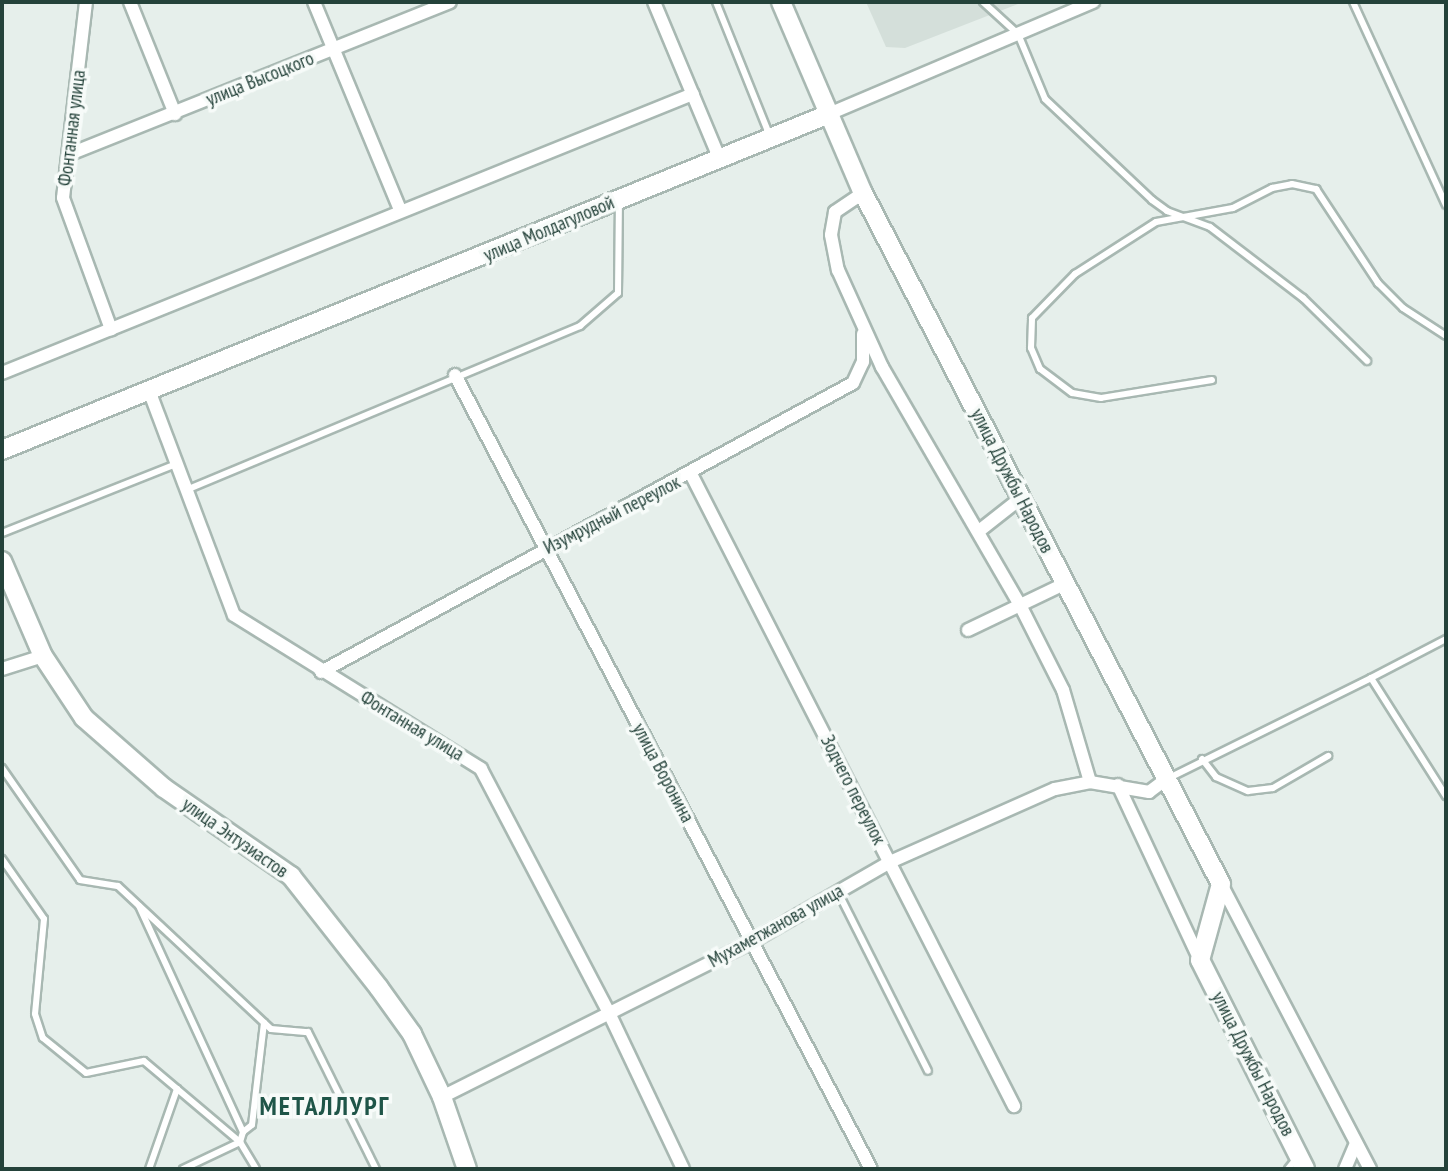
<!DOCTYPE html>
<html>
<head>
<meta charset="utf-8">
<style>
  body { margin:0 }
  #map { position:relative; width:1448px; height:1171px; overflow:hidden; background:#e6efeb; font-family:"PT Sans Narrow",sans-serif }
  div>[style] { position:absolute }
  .built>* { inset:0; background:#d4dfda }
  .roads { filter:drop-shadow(2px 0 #a8b8b2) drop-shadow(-2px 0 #a8b8b2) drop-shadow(0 2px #a8b8b2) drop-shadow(0 -2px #a8b8b2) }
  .lane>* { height:6px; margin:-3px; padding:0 3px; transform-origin:3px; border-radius:3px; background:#fff }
  .street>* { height:12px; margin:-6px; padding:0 6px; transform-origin:6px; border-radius:6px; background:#fff }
  .secondary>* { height:18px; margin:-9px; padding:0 9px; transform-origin:9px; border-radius:9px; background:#fff }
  span { translate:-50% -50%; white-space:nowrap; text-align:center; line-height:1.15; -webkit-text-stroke:7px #f7fbf9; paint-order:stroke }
  .street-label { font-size:19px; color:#24423a }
  .district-label { font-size:26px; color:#1f5548; font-weight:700; letter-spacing:2px }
  .frame { position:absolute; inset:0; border:4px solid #24423a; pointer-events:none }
</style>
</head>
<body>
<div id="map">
  <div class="built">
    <i style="clip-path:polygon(866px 2px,1023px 2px,905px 48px,886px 47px)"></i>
  </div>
  <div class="roads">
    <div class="lane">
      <i style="left:716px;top:2px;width:144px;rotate:68.1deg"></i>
      <i style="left:983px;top:2px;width:47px;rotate:42.4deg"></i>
      <i style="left:1018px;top:34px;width:70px;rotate:67.4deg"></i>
      <i style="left:1045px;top:99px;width:147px;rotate:43.3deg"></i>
      <i style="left:1152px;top:200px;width:19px;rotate:36deg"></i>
      <i style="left:1167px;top:211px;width:46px;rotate:20.4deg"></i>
      <i style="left:1210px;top:227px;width:117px;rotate:37.4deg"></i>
      <i style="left:1303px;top:298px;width:90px;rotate:44.5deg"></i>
      <i style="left:1353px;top:2px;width:223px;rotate:65.4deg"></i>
      <i style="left:1212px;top:380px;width:112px;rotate:170.8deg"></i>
      <i style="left:1101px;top:398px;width:29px;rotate:-170deg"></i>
      <i style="left:1072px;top:393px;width:40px;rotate:-143deg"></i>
      <i style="left:1040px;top:369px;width:23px;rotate:-113deg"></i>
      <i style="left:1031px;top:348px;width:30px;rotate:-88deg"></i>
      <i style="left:1032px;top:318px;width:62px;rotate:-45.7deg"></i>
      <i style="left:1075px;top:274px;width:96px;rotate:-32.7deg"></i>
      <i style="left:1156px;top:222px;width:78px;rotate:-10.3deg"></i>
      <i style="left:1233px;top:208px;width:44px;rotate:-27.1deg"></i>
      <i style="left:1272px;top:188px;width:20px;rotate:-11deg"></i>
      <i style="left:1292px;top:184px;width:25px;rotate:12deg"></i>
      <i style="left:1316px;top:189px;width:113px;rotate:56.6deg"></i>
      <i style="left:1378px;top:283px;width:35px;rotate:45deg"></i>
      <i style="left:1403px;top:308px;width:51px;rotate:33.1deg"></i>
      <i style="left:186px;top:490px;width:427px;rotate:-22.6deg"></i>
      <i style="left:580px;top:326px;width:50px;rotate:-41deg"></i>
      <i style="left:618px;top:293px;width:92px;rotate:-89.4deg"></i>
      <i style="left:2px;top:533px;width:187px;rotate:-21.6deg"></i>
      <i style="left:1371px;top:678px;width:85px;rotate:-27.5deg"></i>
      <i style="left:1202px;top:759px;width:23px;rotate:52deg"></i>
      <i style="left:1216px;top:777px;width:35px;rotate:24deg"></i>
      <i style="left:1248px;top:791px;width:25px;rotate:-7deg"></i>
      <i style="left:1273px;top:788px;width:64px;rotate:-30.2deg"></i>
      <i style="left:2px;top:768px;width:136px;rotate:55.1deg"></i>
      <i style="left:80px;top:880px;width:38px;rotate:9deg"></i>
      <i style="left:118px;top:886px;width:209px;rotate:43.1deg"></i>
      <i style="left:271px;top:1029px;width:37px;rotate:5deg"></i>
      <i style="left:308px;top:1032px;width:153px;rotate:63.6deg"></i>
      <i style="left:1169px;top:778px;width:225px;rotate:-26.3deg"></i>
      <i style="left:1371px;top:678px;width:140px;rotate:57.6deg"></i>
      <i style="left:2px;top:859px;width:73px;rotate:55deg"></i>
      <i style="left:44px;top:919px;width:95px;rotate:95.4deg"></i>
      <i style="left:35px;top:1014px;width:25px;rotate:72deg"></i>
      <i style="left:43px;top:1038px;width:55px;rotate:39.1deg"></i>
      <i style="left:86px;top:1073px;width:59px;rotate:-11.7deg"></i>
      <i style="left:144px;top:1061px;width:126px;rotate:40.2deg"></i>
      <i style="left:240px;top:1142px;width:10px;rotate:-73deg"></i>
      <i style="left:243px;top:1132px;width:249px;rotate:-114.7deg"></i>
      <i style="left:838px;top:892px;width:200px;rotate:63.3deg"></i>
      <i style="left:243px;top:1132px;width:11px;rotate:-38deg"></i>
      <i style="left:252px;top:1125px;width:103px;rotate:-83.3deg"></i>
      <i style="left:149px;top:1169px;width:85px;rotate:-70.7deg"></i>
      <i style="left:183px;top:1169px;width:63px;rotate:-25.3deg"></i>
      <i style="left:240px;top:1142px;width:31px;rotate:59deg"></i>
      <i style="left:1288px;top:1169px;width:14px;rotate:-51deg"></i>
    </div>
    <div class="street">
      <i style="left:86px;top:2px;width:197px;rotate:96.7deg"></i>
      <i style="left:63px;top:198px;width:140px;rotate:69.9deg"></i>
      <i style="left:130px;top:2px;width:121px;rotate:68.1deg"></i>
      <i style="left:314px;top:2px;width:225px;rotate:67.5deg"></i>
      <i style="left:654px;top:2px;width:171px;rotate:67.3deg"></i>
      <i style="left:829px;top:114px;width:287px;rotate:-23deg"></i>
      <i style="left:70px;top:154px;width:409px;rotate:-21.8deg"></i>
      <i style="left:863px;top:193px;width:34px;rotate:146deg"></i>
      <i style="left:835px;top:212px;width:23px;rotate:100deg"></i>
      <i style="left:831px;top:235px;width:36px;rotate:79deg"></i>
      <i style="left:838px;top:270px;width:107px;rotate:65.6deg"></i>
      <i style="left:882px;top:367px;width:275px;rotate:59.9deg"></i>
      <i style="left:1020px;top:605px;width:95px;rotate:63.2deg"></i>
      <i style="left:1063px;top:690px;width:96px;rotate:73.6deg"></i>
      <i style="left:2px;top:373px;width:745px;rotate:-21.99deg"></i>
      <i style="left:455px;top:375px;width:896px;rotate:62.35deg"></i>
      <i style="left:150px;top:393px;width:237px;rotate:69.3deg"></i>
      <i style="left:234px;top:615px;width:291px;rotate:31.9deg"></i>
      <i style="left:481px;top:769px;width:278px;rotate:62.3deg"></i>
      <i style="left:610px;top:1015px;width:170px;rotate:64.6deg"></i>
      <i style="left:691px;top:474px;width:710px;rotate:62.93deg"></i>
      <i style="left:979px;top:531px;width:53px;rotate:-38.2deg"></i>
      <i style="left:968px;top:630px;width:106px;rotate:-25.6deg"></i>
      <i style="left:2px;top:669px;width:43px;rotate:-17.6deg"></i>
      <i style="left:321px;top:672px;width:605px;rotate:-28.51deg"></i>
      <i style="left:853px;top:383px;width:23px;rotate:-65deg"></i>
      <i style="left:863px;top:362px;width:28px;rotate:-90deg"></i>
      <i style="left:1118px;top:785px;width:193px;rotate:64.9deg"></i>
      <i style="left:1221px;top:884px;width:322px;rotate:62.4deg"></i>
      <i style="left:442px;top:1097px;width:346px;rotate:-26.6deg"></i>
      <i style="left:751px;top:942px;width:160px;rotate:-29.9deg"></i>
      <i style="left:890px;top:862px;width:180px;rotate:-23.9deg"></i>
      <i style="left:1055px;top:789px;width:36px;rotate:-11deg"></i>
      <i style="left:1090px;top:782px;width:60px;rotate:9.6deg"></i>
      <i style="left:1149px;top:792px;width:20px;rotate:-37deg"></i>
      <i style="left:1345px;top:1169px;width:28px;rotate:-67deg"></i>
    </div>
    <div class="secondary">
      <i style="left:781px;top:2px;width:208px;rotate:66.8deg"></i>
      <i style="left:863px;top:193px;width:778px;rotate:62.61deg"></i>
      <i style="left:1221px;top:884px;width:79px;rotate:105.4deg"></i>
      <i style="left:1200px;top:960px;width:234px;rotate:63.3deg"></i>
      <i style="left:2px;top:450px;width:893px;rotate:-22.11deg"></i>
      <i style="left:2px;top:561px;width:103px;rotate:66.7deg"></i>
      <i style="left:43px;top:656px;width:74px;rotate:56.5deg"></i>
      <i style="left:84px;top:718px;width:106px;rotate:41.2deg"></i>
      <i style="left:164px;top:788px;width:155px;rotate:34.7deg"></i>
      <i style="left:291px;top:876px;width:142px;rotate:51.8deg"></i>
      <i style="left:379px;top:988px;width:57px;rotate:54.3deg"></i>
      <i style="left:412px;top:1034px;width:70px;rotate:64.5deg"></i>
      <i style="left:442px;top:1097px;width:76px;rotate:70.9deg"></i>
    </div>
  </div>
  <div class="street-label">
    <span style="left:260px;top:79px;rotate:-22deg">улица Высоцкого</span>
    <span style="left:72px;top:128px;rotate:-83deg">Фонтанная улица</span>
    <span style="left:549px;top:229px;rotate:-23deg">улица Молдагуловой</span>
    <span style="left:1012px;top:481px;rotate:63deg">улица Дружбы Народов</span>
    <span style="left:612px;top:515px;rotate:-27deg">Изумрудный переулок</span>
    <span style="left:412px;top:726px;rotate:31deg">Фонтанная улица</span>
    <span style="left:663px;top:773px;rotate:62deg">улица Воронина</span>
    <span style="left:853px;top:790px;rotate:63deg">Зодчего переулок</span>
    <span style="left:235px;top:838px;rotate:35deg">улица Энтузиастов</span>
    <span style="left:776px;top:926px;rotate:-29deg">Мухаметжанова улица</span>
    <span style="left:1253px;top:1064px;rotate:63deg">улица Дружбы Народов</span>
  </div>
  <div class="district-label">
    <span style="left:325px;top:1106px">МЕТАЛЛУРГ</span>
  </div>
  <div class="frame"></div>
</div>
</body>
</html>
